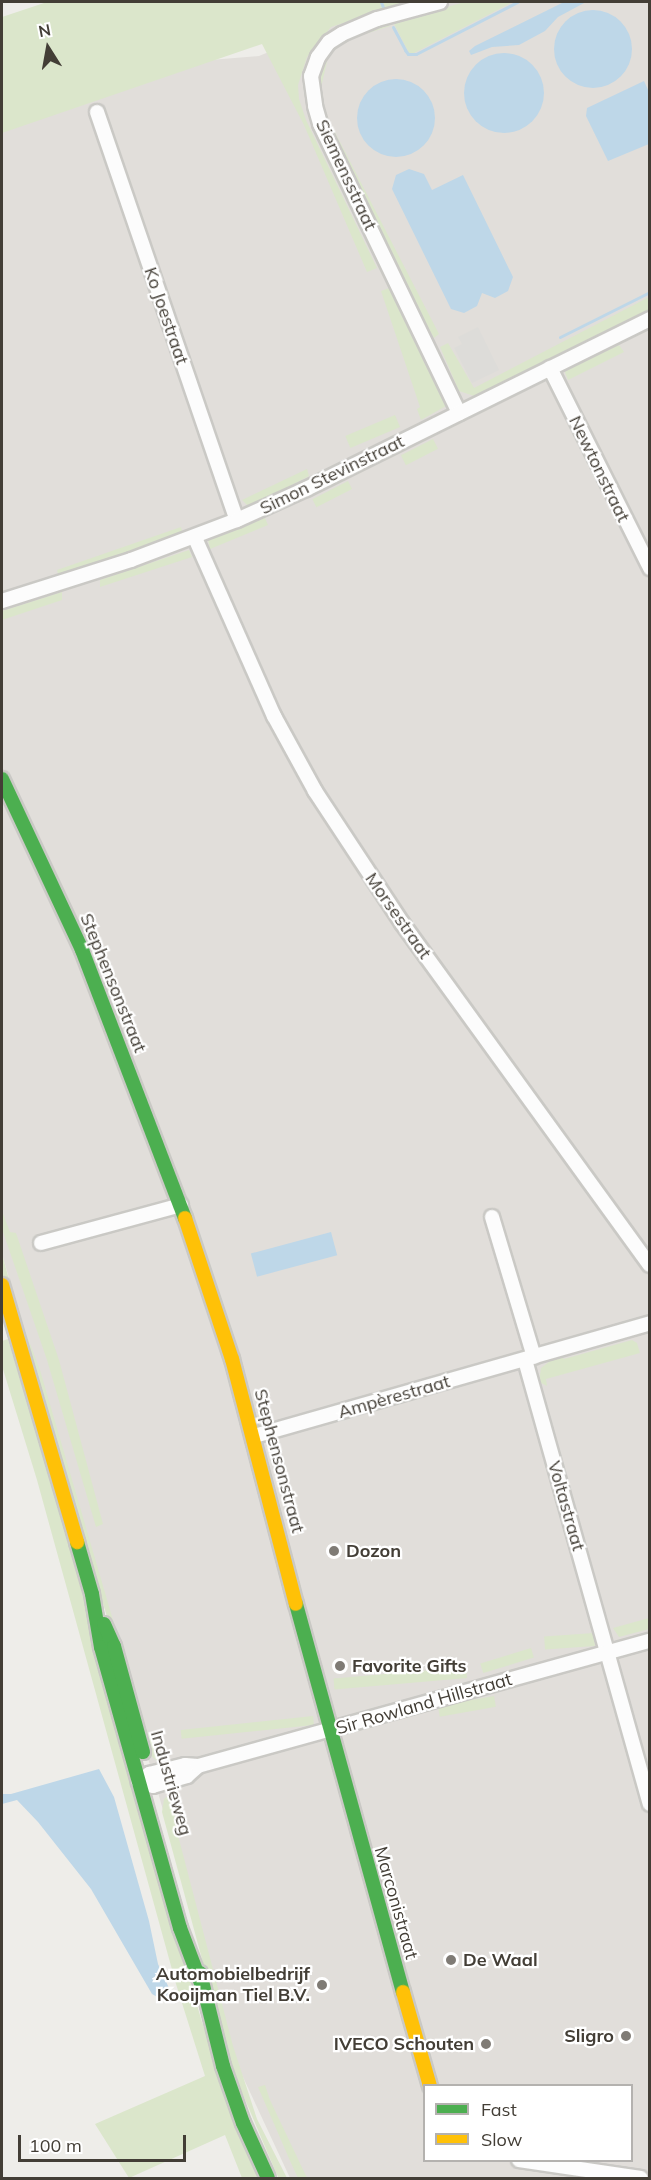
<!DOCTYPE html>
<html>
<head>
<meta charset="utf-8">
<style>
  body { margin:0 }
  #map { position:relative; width:651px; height:2180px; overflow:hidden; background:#eeede9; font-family:Mulish,sans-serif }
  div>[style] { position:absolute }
  .industrial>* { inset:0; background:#e1deda }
  .green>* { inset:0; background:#dbe6cb; transform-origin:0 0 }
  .parking>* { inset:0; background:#dddcd9 }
  .water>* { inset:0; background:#bed7e8; transform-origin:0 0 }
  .round { border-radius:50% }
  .stream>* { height:3px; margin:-1.5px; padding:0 1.5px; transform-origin:1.5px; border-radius:1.5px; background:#bed7e8 }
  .roads { filter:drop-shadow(2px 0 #cac9c5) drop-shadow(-2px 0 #cac9c5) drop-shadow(0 2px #cac9c5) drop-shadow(0 -2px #cac9c5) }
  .street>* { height:14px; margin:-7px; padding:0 7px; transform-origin:7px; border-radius:7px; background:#fcfcfc }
  .fast>* { height:14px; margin:-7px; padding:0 7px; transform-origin:7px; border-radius:7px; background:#4caf50 }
  .slow>* { height:14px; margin:-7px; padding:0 7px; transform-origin:7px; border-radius:7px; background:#ffc107 }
  .dots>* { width:16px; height:16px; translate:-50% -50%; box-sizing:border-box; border:3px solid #fff; border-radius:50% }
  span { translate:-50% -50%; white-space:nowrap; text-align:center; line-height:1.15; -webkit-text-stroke:4.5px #fff; paint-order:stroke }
  .street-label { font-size:18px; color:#433e36 }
  .poi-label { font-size:18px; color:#433e36; font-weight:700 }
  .left { translate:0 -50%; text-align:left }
  .right { translate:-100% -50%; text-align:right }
  .frame { position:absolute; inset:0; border:3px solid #433e36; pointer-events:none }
  .legend { position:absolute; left:423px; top:2084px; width:210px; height:78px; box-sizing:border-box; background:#fff; border:2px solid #b4b2af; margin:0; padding:8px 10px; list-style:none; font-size:18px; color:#433e36 }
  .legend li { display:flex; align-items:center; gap:12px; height:30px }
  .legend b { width:30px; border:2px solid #b4b2af }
  .north { position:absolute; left:18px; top:18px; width:60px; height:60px; -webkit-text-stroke:4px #fff; paint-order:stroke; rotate:349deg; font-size:16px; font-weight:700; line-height:24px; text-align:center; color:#433e36 }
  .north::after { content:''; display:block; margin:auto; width:21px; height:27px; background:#433e36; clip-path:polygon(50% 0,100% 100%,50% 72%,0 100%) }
  .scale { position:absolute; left:18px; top:2135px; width:168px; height:27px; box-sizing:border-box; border:3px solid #433e36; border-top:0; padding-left:8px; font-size:18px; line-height:21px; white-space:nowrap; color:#433e36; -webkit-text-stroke:4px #fff; paint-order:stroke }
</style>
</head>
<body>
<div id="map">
  <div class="industrial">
    <i style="clip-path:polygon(evenodd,389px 2px,649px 2px,649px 2178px,290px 2178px,236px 2062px,2px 1254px,2px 124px,161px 64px,259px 56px,389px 2px,424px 2086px,632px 2086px,632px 2160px,424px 2160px,424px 2086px)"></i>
  </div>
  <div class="green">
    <i style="clip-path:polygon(47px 2px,409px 2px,331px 27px,307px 57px,298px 85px,299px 99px,306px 120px,377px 268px,367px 272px,304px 125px,262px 44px,2px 133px,2px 17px)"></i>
    <i style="clip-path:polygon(465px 2px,513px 2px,410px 55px,393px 22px)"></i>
    <i style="clip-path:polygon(385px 22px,390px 26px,344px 41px,329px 53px,320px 92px,323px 109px,439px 334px,434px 338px,418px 311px,320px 111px,316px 87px,319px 61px,327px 50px,355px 30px,373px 23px)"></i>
    <i style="clip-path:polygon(389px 288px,443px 395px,446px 406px,421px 420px,417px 409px,420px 407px,381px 291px)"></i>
    <i style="clip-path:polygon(649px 297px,649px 312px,477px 397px,459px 391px,440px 347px,448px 343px,474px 388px)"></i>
    <i style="clip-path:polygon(619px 345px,624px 352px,568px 380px,564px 370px)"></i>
    <i style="left:395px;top:415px;width:13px;height:54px;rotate:67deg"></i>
    <i style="left:433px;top:439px;width:11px;height:36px;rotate:63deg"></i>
    <i style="clip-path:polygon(307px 469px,309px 476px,249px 507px,242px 500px)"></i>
    <i style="left:348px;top:481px;width:9px;height:40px;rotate:63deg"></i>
    <i style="clip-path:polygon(265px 518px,268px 525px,210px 549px,208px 540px)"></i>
    <i style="clip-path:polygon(181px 527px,183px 535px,145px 546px,93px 566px,58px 574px,57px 570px)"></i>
    <i style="clip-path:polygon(189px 550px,192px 557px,100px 587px,100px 580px)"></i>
    <i style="clip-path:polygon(62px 592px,62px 600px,2px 620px,2px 611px)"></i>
    <i style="clip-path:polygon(2px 1211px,10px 1232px,16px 1233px,59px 1360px,103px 1524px,96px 1527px,47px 1360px,2px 1229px)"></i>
    <i style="clip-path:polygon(2px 1254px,18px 1312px,40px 1370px,143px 1723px,156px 1748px,166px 1760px,157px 1761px,150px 1755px,2px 1276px)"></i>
    <i style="clip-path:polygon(8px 1339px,57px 1501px,169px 1910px,202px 2022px,258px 2178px,242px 2178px,225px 2135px,129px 2178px,95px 2124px,205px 2076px,176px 1984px,37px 1480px,2px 1366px,2px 1341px)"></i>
    <i style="clip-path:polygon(632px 1340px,637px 1343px,640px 1353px,546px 1379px,547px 1386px,539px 1382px,541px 1368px,554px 1358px,560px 1356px,564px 1359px)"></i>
    <i style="clip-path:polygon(649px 1618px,649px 1629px,619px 1637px,613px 1628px)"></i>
    <i style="left:594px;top:1633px;width:13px;height:50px;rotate:86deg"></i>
    <i style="left:531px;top:1648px;width:10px;height:53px;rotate:73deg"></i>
    <i style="left:466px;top:1667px;width:11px;height:133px;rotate:85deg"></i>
    <i style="left:494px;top:1696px;width:11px;height:57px;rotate:80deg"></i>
    <i style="left:313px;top:1716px;width:9px;height:133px;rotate:84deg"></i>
    <i style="clip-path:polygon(176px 1789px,178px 1797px,174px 1820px,233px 2046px,257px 2119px,287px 2178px,278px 2177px,232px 2069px,162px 1812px,164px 1799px)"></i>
    <i style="clip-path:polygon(265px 2085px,270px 2100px,307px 2178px,298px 2178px,291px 2163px,258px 2087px)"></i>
  </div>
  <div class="parking">
    <i style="clip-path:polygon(478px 327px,499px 370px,472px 383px,454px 348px,462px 344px,458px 337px)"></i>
  </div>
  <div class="water">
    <i style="clip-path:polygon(564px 2px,586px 2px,558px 17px,545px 31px,519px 45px,492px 47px,471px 55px,469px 51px,475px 46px)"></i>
    <i class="round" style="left:554px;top:10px;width:78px;height:78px"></i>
    <i class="round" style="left:464px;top:53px;width:80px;height:80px"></i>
    <i class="round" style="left:357px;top:79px;width:78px;height:78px"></i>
    <i style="clip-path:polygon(644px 81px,649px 92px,649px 144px,608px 161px,586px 116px,587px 108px)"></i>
    <i style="clip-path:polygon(409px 169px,424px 174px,432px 190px,463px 175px,513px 277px,508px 291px,495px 298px,482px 293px,477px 306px,464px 313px,451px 309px,392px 189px,396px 175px)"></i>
    <i style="left:331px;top:1232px;width:24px;height:83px;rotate:75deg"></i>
    <i style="clip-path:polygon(99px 1769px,114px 1797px,149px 1921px,158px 1964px,174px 1999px,161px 1999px,152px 1994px,91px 1889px,38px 1822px,17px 1800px,2px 1804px,2px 1794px,11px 1794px)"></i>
  </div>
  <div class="stream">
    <i style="left:381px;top:2px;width:5px;rotate:68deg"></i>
    <i style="left:393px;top:27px;width:26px;rotate:62deg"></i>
    <i style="left:405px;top:50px;width:5px;rotate:53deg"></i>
    <i style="left:408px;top:54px;width:8px"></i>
    <i style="left:416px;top:54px;width:114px;rotate:-27.2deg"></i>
    <i style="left:560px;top:337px;width:101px;rotate:-26.6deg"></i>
  </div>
  <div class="roads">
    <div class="street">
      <i style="left:440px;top:2px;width:65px;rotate:164.9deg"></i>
      <i style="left:377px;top:19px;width:38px;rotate:157deg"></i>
      <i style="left:342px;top:34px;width:15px;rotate:148deg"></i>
      <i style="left:329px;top:42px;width:19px;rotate:126deg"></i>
      <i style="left:318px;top:57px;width:20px;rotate:110deg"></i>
      <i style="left:311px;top:76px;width:30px;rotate:82deg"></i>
      <i style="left:315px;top:106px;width:19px;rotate:74deg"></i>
      <i style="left:320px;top:124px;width:321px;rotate:64.3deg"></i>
      <i style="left:97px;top:112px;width:431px;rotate:71.1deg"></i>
      <i style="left:550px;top:368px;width:224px;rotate:63.4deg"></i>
      <i style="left:195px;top:538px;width:195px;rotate:66.1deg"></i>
      <i style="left:274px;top:716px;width:85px;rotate:61.3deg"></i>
      <i style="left:315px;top:791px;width:158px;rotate:56.6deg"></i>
      <i style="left:402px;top:923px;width:422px;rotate:54.1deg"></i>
      <i style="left:2px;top:601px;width:135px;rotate:-17.6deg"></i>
      <i style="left:131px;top:560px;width:113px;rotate:-20.7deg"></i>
      <i style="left:237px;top:520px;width:76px;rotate:-24.2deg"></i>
      <i style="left:306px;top:489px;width:384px;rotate:-26.3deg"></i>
      <i style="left:492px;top:1217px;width:146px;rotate:73.3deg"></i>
      <i style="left:41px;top:1243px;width:145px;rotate:-15.2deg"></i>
      <i style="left:525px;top:1360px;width:461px;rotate:74.3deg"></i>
      <i style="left:254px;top:1436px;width:412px;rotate:-15.9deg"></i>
      <i style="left:198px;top:1766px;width:15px;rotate:138deg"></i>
      <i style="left:187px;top:1776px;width:35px;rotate:164deg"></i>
      <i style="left:153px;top:1786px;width:15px;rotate:-164deg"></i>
      <i style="left:139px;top:1782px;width:13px;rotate:-39deg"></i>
      <i style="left:149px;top:1774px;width:37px;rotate:-14deg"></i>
      <i style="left:185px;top:1765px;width:13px;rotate:4deg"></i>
      <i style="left:198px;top:1766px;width:469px;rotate:-15.5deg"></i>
      <i style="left:519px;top:2160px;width:123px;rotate:8.4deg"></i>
    </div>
    <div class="fast">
      <i style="left:2px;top:779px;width:189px;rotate:64.9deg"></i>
      <i style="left:82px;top:950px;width:287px;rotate:69deg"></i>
      <i style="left:77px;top:1542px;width:54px;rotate:73.9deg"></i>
      <i style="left:92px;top:1594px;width:54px;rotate:80.4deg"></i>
      <i style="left:101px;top:1647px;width:292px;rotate:74.3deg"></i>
      <i style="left:180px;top:1928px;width:62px;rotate:69.2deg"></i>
      <i style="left:296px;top:1604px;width:402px;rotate:74.6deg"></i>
      <i style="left:104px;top:1624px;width:24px;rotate:66deg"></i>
      <i style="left:114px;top:1646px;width:110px;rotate:74.7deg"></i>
      <i style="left:200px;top:1973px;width:96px;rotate:76.1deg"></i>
      <i style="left:223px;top:2066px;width:60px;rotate:70.7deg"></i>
      <i style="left:243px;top:2123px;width:60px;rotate:65.6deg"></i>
    </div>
    <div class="slow">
      <i style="left:185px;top:1218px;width:149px;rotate:71.6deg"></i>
      <i style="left:232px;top:1359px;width:253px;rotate:75.4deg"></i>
      <i style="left:2px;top:1285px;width:268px;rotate:73.7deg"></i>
      <i style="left:403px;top:1992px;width:98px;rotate:74deg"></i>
    </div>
  </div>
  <div class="dots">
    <i style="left:334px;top:1551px;background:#7f7b75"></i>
    <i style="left:340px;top:1666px;background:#7f7b75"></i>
    <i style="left:451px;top:1960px;background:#7f7b75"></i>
    <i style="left:322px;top:1985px;background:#7f7b75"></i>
    <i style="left:626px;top:2036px;background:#7f7b75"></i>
    <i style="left:486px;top:2044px;background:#7f7b75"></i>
  </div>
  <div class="street-label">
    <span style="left:346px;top:175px;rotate:65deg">Siemensstraat</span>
    <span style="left:166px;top:316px;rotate:71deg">Ko Joestraat</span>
    <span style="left:599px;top:469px;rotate:64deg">Newtonstraat</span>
    <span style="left:332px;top:475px;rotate:-26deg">Simon Stevinstraat</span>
    <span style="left:398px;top:916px;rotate:55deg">Morsestraat</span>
    <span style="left:113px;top:983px;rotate:68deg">Stephensonstraat</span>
    <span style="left:394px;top:1397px;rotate:-16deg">Ampèrestraat</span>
    <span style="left:279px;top:1461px;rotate:75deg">Stephensonstraat</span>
    <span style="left:566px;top:1506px;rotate:74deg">Voltastraat</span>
    <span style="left:424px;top:1704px;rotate:-16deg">Sir Rowland Hillstraat</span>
    <span style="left:171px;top:1783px;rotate:74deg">Industrieweg</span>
    <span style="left:396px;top:1903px;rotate:74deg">Marconistraat</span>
  </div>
  <div class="poi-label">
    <span class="left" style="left:346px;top:1551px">Dozon</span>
    <span class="left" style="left:352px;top:1666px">Favorite Gifts</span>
    <span class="left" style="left:463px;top:1960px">De Waal</span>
    <span class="right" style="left:310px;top:1985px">Automobielbedrijf<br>Kooijman Tiel B.V.</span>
    <span class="right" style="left:614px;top:2036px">Sligro</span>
    <span class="right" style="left:474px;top:2044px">IVECO Schouten</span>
  </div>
  <div class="frame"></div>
  <ul class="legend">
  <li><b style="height:8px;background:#4caf50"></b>Fast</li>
  <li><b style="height:8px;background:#ffc107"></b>Slow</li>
  </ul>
  <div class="north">N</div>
  <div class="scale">100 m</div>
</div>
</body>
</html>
